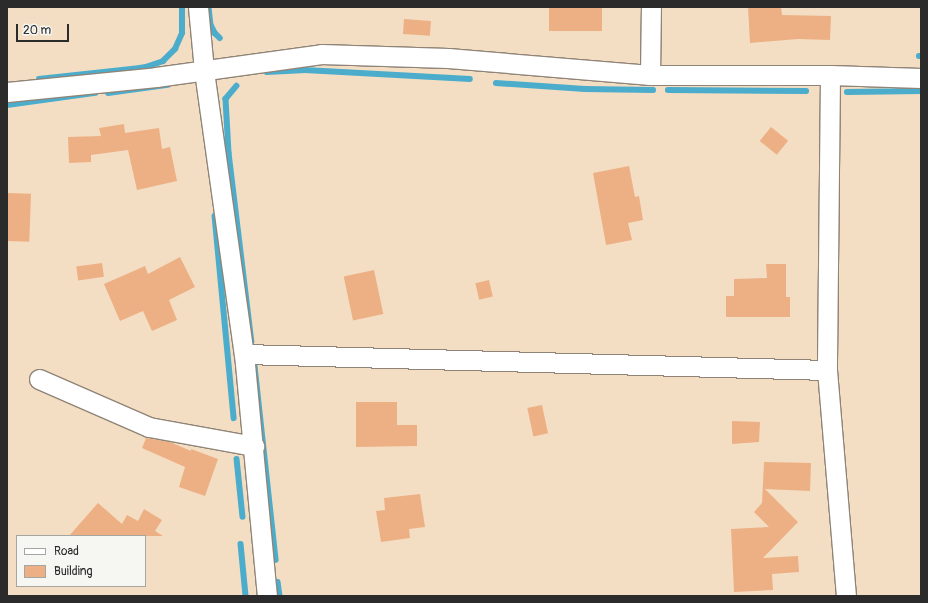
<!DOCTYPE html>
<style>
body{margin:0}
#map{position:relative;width:928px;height:603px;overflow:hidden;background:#f3dec3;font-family:Pangolin,sans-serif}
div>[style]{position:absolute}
.stream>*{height:5.5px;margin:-2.75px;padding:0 2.75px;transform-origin:2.75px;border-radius:2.75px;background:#4caccb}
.building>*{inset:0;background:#edb084;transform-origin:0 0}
.roads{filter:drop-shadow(1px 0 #8f8477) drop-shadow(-1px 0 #8f8477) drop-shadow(0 1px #8f8477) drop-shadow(0 -1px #8f8477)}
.minor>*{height:19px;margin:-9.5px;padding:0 9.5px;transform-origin:9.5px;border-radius:9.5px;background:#fff}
span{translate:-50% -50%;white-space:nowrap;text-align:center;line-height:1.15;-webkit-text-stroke:3.5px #f6f6f2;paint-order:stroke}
.frame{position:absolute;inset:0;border:8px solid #2b2b2b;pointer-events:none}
.legend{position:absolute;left:16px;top:535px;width:130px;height:52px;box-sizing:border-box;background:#f6f6f2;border:1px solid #a5a5a2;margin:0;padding:5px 7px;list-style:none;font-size:12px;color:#2b2b2b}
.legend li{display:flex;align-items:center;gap:8px;height:20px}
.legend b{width:20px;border:1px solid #a5a5a2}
.scale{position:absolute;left:16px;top:24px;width:53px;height:18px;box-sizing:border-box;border:2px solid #2b2b2b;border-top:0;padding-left:5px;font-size:12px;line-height:14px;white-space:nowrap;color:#2b2b2b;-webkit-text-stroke:3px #f6f6f2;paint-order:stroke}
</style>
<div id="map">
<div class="stream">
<div style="left:209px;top:7px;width:18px;rotate:84deg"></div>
<div style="left:211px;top:25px;width:9px;rotate:63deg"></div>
<div style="left:215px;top:33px;width:7px;rotate:45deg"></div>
<div style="left:919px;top:56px;width:2px"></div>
<div style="left:267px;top:72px;width:38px;rotate:-3deg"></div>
<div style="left:305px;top:70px;width:165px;rotate:3.1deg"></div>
<div style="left:39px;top:79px;width:95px;rotate:-6.1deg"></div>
<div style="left:133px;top:69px;width:13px;rotate:-9deg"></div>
<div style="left:146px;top:67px;width:18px;rotate:-19deg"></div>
<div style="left:163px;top:61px;width:17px;rotate:-45deg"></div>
<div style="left:175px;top:49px;width:17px;rotate:-66deg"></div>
<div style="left:182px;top:33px;width:26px;rotate:-90deg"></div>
<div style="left:496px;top:83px;width:89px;rotate:3.9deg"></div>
<div style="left:585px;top:89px;width:68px;rotate:0.8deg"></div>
<div style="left:237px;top:86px;width:17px;rotate:130deg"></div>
<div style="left:226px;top:99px;width:54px;rotate:86.8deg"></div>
<div style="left:229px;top:153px;width:190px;rotate:83.1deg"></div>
<div style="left:668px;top:90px;width:138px;rotate:0.4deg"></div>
<div style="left:847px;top:92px;width:74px;rotate:-0.8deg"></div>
<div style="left:108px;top:93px;width:60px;rotate:-7.7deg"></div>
<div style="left:7px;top:105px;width:89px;rotate:-7.8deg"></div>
<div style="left:215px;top:216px;width:203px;rotate:84.6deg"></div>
<div style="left:255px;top:366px;width:195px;rotate:83.8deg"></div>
<div style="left:237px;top:459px;width:58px;rotate:84.1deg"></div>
<div style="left:241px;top:544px;width:52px;rotate:84.5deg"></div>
<div style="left:278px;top:582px;width:14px;rotate:82deg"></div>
</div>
<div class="building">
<div style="left:549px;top:7px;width:53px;height:24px"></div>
<div style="clip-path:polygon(748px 7px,781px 7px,782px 15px,831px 16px,830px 40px,798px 39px,750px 43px)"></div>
<div style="left:404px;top:19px;width:27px;height:15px;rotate:4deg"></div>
<div style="clip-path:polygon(124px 124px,125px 133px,159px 128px,162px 149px,170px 147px,177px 181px,137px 190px,128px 150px,91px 155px,91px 162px,69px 163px,68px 137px,101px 136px,99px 128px)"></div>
<div style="left:771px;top:127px;width:22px;height:18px;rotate:39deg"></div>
<div style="clip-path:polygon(629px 166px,635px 197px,639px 196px,643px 220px,628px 223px,632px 240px,606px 245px,593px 173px)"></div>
<div style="left:7px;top:193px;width:24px;height:48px;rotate:2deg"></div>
<div style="clip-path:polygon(180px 257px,195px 287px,169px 300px,177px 320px,152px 331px,143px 311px,120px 321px,104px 284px,145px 266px,148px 274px)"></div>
<div style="left:102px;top:263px;width:14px;height:26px;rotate:82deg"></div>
<div style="clip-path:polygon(766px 264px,786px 264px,786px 297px,790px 297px,790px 317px,726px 317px,726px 296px,734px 296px,734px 279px,767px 278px)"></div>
<div style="left:374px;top:270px;width:45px;height:31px;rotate:78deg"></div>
<div style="left:489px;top:280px;width:17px;height:14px;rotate:77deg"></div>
<div style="clip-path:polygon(356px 402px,397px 402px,397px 425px,417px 425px,417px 446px,356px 447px)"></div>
<div style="left:542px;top:405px;width:29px;height:15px;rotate:78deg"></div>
<div style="clip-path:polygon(732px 421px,760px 422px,759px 442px,732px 444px)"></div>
<div style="clip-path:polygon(146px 438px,170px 442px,191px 451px,191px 449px,218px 459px,205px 496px,179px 487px,185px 467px,142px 448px)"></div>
<div style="clip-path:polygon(764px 462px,811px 463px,810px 491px,765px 489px,798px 522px,763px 558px,798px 556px,799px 572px,772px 574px,773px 590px,734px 592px,731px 529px,769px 527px,754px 512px,762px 503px)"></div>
<div style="clip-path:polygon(420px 494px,425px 527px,409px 529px,410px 538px,381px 542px,376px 511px,385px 510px,384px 498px)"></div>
<div style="clip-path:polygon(98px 503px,122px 524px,127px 515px,138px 521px,144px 509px,162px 520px,155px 531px,163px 536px,69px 536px)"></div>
</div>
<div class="roads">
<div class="minor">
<div style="left:198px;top:7px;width:64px;rotate:84.6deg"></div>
<div style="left:204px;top:71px;width:296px;rotate:82deg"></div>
<div style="left:245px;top:364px;width:233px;rotate:84.6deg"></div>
<div style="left:650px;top:75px;width:68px;rotate:-89.2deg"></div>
<div style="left:830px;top:75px;width:295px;rotate:90.6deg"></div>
<div style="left:827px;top:370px;width:227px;rotate:85.2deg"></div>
<div style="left:7px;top:92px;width:150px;rotate:-5.7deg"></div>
<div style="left:156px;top:77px;width:167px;rotate:-7.9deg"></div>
<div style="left:321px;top:54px;width:127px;rotate:1.8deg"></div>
<div style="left:448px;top:58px;width:203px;rotate:4.8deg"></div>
<div style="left:650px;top:75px;width:180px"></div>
<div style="left:830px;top:75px;width:91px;rotate:1.9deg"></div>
<div style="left:244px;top:354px;width:583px;rotate:1.57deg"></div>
<div style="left:39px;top:379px;width:120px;rotate:23.6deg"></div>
<div style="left:149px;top:427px;width:107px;rotate:10.3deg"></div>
</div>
</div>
<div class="frame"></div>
<ul class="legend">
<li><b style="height:5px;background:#fff"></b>Road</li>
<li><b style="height:11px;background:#edb084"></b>Building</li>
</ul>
<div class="scale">20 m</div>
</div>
